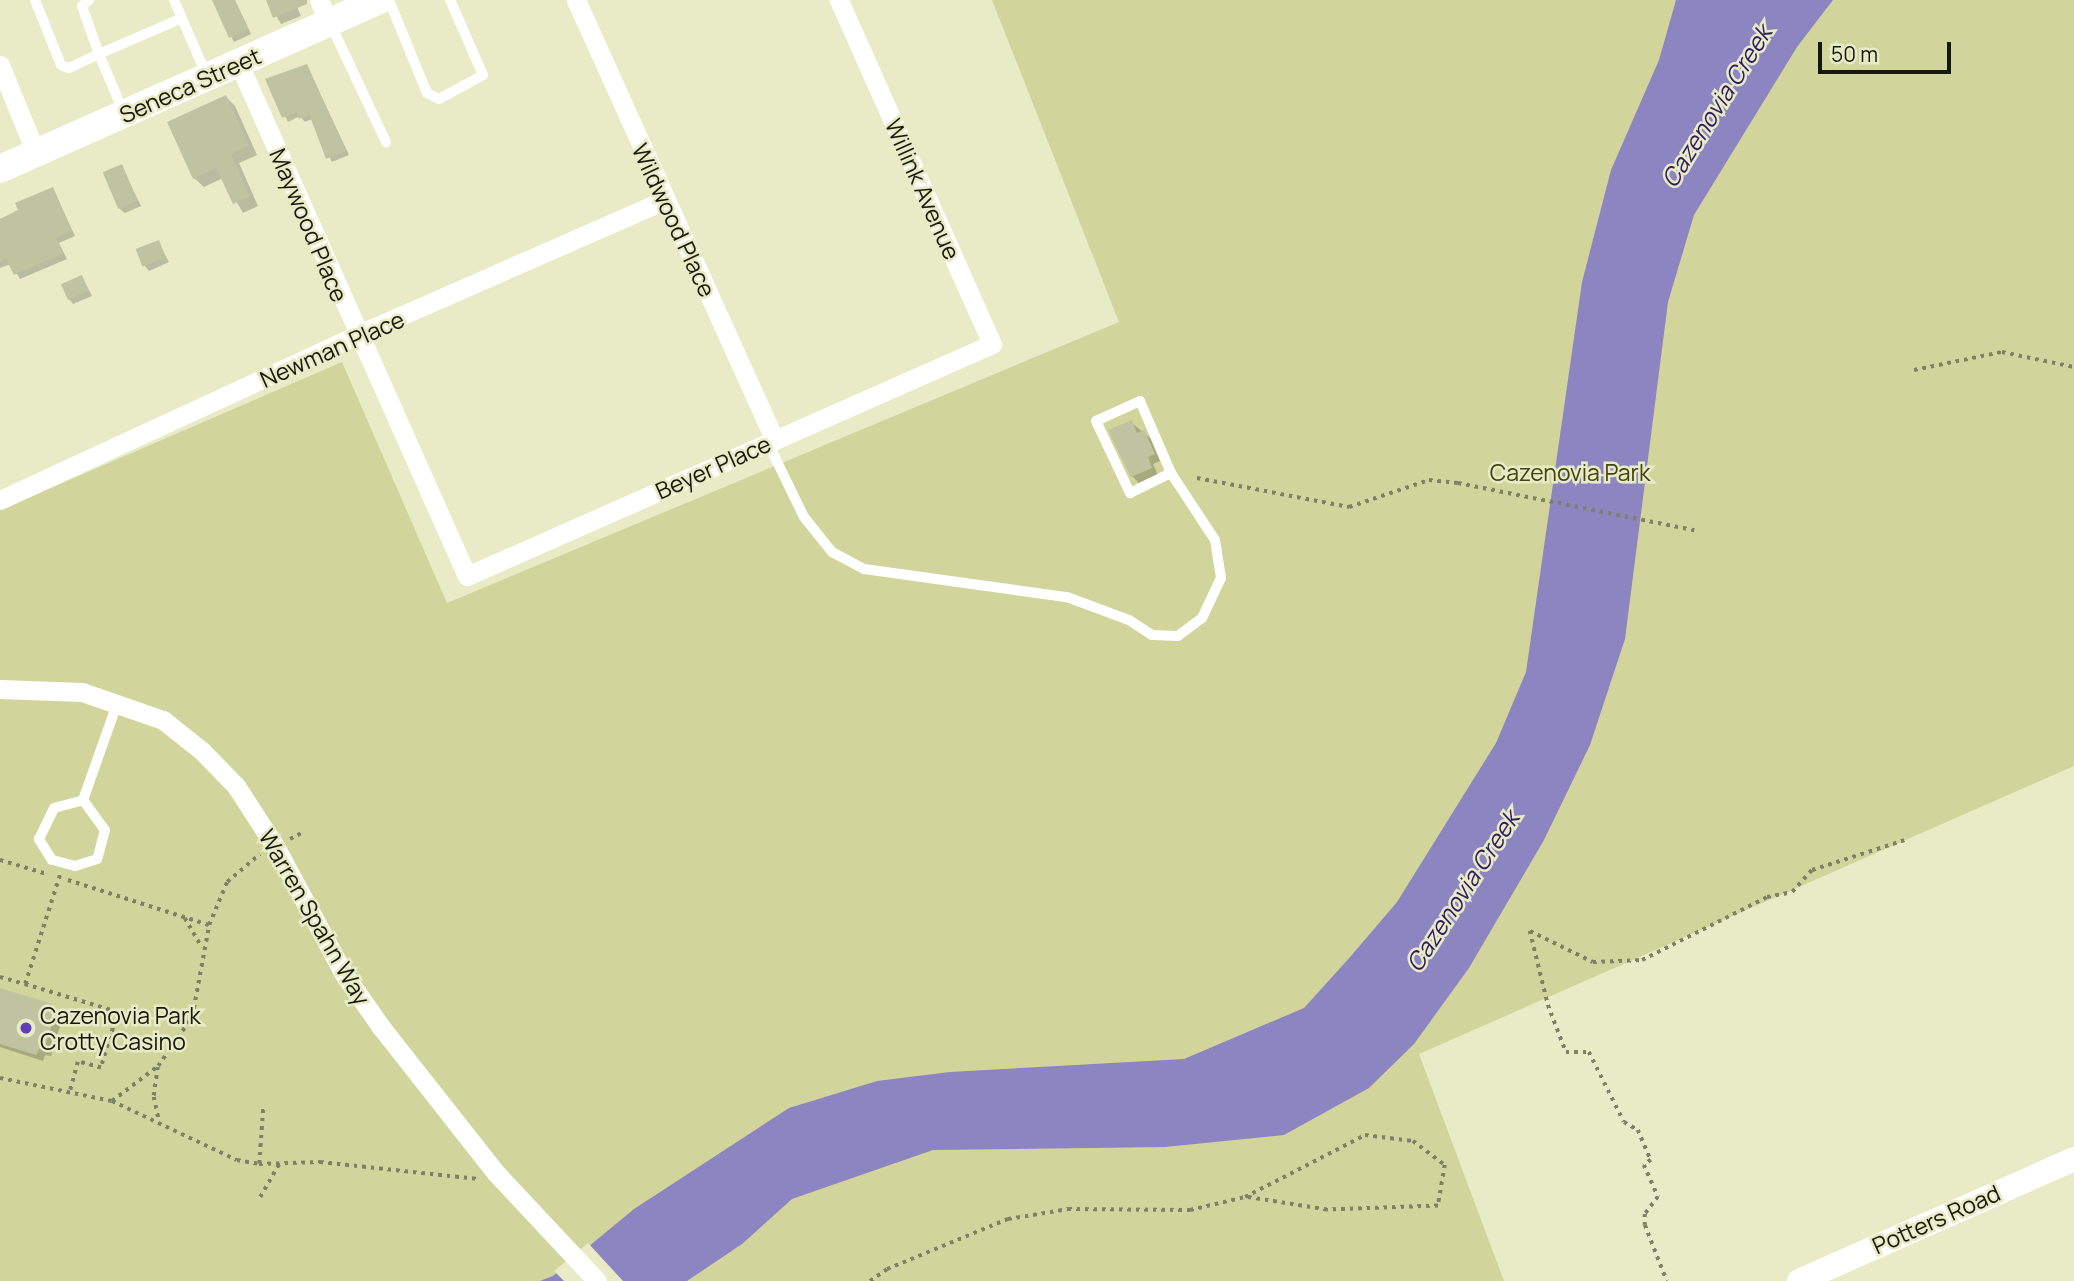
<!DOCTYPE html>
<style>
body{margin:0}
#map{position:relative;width:2074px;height:1281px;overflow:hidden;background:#e8ebc6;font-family:Manrope,sans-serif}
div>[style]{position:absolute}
.green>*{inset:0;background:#d1d59b}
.water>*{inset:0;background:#8c85c1}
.pier>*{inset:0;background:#e8ebc6}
.shadow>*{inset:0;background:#0003}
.building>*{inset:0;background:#c0c39f;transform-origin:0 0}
.path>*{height:3.5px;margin-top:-1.75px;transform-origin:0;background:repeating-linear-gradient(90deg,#7e8067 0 3.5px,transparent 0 8.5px)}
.service>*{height:10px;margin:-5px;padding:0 5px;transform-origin:5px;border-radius:5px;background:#fff}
.minor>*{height:19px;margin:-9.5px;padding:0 9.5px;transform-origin:9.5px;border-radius:9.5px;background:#fff}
.tertiary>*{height:24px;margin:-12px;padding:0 12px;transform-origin:12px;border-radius:12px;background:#fff}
.secondary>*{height:28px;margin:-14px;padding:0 14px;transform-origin:14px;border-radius:14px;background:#fff}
.dots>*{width:19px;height:19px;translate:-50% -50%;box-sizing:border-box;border:4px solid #e8ebc6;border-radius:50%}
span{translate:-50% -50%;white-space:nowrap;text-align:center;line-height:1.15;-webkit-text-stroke:5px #e8ebc6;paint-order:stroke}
.street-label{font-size:23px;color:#17180b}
.park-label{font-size:23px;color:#434511}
.poi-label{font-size:23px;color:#17180b}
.left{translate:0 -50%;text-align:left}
.water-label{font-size:24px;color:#2d1b63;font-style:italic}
.scale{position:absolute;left:1818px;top:42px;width:133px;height:32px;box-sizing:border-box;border:4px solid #17180b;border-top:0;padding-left:9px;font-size:21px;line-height:24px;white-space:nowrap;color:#17180b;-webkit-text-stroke:5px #e8ebc6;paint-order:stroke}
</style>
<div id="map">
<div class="green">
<div style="clip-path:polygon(992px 0,2074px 0,2074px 766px,1419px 1054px,1504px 1281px,0 1281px,0 510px,342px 362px,447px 603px,1119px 322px)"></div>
</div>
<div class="water">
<div style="clip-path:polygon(1676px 0,1833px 0,1797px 47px,1694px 215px,1668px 302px,1625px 639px,1590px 745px,1544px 840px,1469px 968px,1414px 1044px,1369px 1088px,1284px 1135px,1165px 1147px,933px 1150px,792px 1199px,742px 1244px,687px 1281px,540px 1281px,553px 1276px,634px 1209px,789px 1108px,877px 1081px,950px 1072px,1184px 1059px,1304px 1008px,1351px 956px,1397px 902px,1496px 743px,1526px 672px,1582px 282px,1611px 170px,1659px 60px)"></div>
</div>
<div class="pier">
<div style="clip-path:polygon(588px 1243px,623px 1281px,564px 1281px,554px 1271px)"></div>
</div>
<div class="shadow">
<div style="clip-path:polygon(213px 0,235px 0,251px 34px,234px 42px)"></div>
<div style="clip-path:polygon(267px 0,294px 0,301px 16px,281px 24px)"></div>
<div style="clip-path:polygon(307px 66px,349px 155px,332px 162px,312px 119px,305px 122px,300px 116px,288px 122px,267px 80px)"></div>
<div style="clip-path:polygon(226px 97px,235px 106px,257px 155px,239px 163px,258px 206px,243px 213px,223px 178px,204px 187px,194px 178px)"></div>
<div style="clip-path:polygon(121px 166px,141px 206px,125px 213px,120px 209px)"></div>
<div style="clip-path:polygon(53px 189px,75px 236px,59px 243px,67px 259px,20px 279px,11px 264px,0 268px,0 221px)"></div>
<div style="clip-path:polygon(158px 242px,169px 262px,149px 271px,145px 266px)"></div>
<div style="clip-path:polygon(82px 277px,92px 296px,73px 304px,69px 299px)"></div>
<div style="clip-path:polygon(1131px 422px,1151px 439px,1160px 461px,1153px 464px,1158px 475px,1139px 483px,1132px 476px)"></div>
<div style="clip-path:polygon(0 990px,52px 1006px,58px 1013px,62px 1020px,51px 1056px,45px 1055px,43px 1061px,0 1047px)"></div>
</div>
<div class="building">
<div style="clip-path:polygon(212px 0,234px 0,248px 30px,229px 38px)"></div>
<div style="clip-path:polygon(266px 0,307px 0,307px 4px,273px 18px)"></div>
<div style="clip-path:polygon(307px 64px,346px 151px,326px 159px,309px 114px,299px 119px,296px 112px,282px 118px,265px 79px)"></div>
<div style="clip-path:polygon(226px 95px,249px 145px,231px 154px,250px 197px,233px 204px,216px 168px,193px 179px,167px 122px)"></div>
<div style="left:122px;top:164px;width:40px;height:21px;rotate:67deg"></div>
<div style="clip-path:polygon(53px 187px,72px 231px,56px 238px,63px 254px,14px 275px,6px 259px,0 262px,0 219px,18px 210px,15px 203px)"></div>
<div style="left:159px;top:240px;width:19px;height:25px;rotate:69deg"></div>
<div style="left:82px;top:275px;width:17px;height:23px;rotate:66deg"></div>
<div style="clip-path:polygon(1132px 420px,1137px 433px,1144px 430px,1155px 454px,1148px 457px,1152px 468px,1131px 477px,1108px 430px)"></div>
<div style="clip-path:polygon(0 988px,53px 1004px,50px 1010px,56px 1012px,44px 1050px,39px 1049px,36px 1055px,0 1044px)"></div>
</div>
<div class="path">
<div style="left:1914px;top:370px;width:90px;rotate:-11.6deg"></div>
<div style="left:2002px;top:352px;width:74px;rotate:11.8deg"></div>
<div style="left:1197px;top:478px;width:155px;rotate:10.8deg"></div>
<div style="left:1349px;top:507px;width:84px;rotate:-18.6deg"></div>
<div style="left:1429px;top:480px;width:29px;rotate:6deg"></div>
<div style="left:1458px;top:483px;width:241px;rotate:11.3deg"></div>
<div style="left:290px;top:839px;width:13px;rotate:-27deg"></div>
<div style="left:0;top:860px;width:49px;rotate:16.6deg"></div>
<div style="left:68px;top:880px;width:148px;rotate:17.7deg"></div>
<div style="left:185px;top:918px;width:34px;rotate:60deg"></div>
<div style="left:1530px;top:931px;width:76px;rotate:76.3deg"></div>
<div style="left:1548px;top:1005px;width:50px;rotate:69deg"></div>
<div style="left:1566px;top:1052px;width:23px"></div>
<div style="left:1589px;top:1052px;width:78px;rotate:63.4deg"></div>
<div style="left:1624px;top:1122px;width:16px;rotate:30deg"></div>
<div style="left:1638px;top:1130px;width:33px;rotate:67deg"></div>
<div style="left:1651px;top:1160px;width:9px;rotate:144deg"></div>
<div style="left:1644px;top:1165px;width:35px;rotate:66deg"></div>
<div style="left:1658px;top:1197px;width:21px;rotate:127deg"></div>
<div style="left:1645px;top:1214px;width:11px;rotate:90deg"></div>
<div style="left:1645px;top:1225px;width:60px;rotate:68.6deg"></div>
<div style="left:1530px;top:931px;width:70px;rotate:26.2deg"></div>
<div style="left:1593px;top:962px;width:49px;rotate:-2.3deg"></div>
<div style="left:1642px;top:960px;width:140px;rotate:-26.7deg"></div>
<div style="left:1767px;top:897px;width:25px;rotate:-11deg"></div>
<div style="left:1792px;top:892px;width:30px;rotate:-48deg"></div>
<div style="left:1812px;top:870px;width:98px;rotate:-17.9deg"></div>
<div style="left:0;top:977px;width:26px;rotate:16deg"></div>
<div style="left:25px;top:984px;width:115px;rotate:-72.3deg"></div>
<div style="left:25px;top:984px;width:97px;rotate:16.8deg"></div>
<div style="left:118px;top:1012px;width:59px;rotate:106.9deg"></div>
<div style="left:101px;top:1068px;width:24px;rotate:-165deg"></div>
<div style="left:78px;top:1062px;width:30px;rotate:105deg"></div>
<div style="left:158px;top:1067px;width:30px;rotate:98deg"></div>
<div style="left:154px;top:1097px;width:24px;rotate:78deg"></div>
<div style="left:0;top:1078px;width:114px;rotate:11.6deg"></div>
<div style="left:112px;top:1101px;width:138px;rotate:25.3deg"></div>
<div style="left:237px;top:1160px;width:22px;rotate:10deg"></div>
<div style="left:259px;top:1164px;width:61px;rotate:-1.9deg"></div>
<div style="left:320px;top:1162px;width:159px;rotate:6.1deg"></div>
<div style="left:112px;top:1101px;width:58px;rotate:-37.3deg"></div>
<div style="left:158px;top:1066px;width:60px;rotate:-55.2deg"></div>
<div style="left:192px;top:1017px;width:94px;rotate:-79.5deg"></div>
<div style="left:209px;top:925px;width:47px;rotate:-67.3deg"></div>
<div style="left:227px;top:882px;width:43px;rotate:-40.3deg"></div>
<div style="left:259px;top:1164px;width:56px;rotate:-85.9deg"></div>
<div style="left:260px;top:1197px;width:39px;rotate:-60deg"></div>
<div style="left:870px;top:1281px;width:21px;rotate:-35deg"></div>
<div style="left:887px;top:1269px;width:131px;rotate:-22.5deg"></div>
<div style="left:1008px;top:1219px;width:61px;rotate:-9.5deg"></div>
<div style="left:1068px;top:1209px;width:122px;rotate:0.5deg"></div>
<div style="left:1190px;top:1210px;width:57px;rotate:-13.3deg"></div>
<div style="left:1245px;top:1197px;width:135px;rotate:-27.3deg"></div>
<div style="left:1365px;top:1135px;width:48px;rotate:7.1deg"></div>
<div style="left:1413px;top:1141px;width:40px;rotate:37deg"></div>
<div style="left:1445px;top:1165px;width:42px;rotate:99.7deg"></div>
<div style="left:1438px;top:1206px;width:111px;rotate:177.9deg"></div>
<div style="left:1327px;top:1210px;width:83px;rotate:-171deg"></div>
</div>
<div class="service">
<div style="left:35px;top:0;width:70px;rotate:68.2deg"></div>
<div style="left:61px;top:65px;width:9px;rotate:21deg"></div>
<div style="left:69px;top:68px;width:33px;rotate:-25deg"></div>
<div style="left:99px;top:54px;width:62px;rotate:67.2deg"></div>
<div style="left:89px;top:0;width:9px;rotate:139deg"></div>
<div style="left:82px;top:6px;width:51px;rotate:70.5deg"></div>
<div style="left:99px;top:54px;width:90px;rotate:-23.4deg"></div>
<div style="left:174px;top:0;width:81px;rotate:66.6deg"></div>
<div style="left:389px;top:0;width:100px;rotate:67.8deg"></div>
<div style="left:427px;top:93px;width:13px;rotate:27deg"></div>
<div style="left:439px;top:99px;width:50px;rotate:-28.6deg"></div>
<div style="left:483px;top:75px;width:82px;rotate:-113.7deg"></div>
<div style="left:330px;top:23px;width:132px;rotate:64.8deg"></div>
<div style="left:768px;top:443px;width:82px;rotate:64.1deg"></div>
<div style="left:804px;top:517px;width:45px;rotate:51.3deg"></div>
<div style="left:832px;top:552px;width:36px;rotate:28deg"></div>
<div style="left:864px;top:569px;width:205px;rotate:7.9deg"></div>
<div style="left:1067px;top:597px;width:66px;rotate:20.4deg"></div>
<div style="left:1129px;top:620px;width:27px;rotate:33deg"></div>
<div style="left:1152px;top:635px;width:26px;rotate:2deg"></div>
<div style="left:1178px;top:636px;width:30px;rotate:-37deg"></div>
<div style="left:1202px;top:618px;width:44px;rotate:-64.6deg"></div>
<div style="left:1221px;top:578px;width:38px;rotate:-99deg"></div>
<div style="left:1215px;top:540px;width:80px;rotate:-123.3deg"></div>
<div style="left:1171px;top:473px;width:78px;rotate:-113.3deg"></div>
<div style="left:1140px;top:401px;width:48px;rotate:155.6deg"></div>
<div style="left:1096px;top:421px;width:80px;rotate:64.7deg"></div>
<div style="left:1130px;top:493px;width:46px;rotate:-26deg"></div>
<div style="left:83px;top:800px;width:37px;rotate:54deg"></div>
<div style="left:105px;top:830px;width:30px;rotate:105deg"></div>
<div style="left:97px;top:859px;width:23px;rotate:162deg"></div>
<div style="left:75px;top:866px;width:24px;rotate:-165deg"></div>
<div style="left:52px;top:860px;width:25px;rotate:-122deg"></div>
<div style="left:39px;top:839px;width:34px;rotate:-64deg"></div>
<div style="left:54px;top:808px;width:30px;rotate:-15deg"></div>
<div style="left:83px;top:800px;width:102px;rotate:-70.5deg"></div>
</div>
<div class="minor">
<div style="left:319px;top:0;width:25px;rotate:67deg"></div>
<div style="left:576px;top:0;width:483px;rotate:65.7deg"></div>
<div style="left:239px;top:64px;width:560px;rotate:66deg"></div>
<div style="left:467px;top:576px;width:574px;rotate:-23.84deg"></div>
<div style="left:992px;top:344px;width:376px;rotate:-114deg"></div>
<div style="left:0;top:65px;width:95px;rotate:67.8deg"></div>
<div style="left:0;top:500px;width:393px;rotate:-24.8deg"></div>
<div style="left:357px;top:335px;width:336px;rotate:-23.7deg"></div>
<div style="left:0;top:689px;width:82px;rotate:2.1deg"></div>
<div style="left:82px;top:692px;width:86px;rotate:19.1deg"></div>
<div style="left:163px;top:720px;width:50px;rotate:38.5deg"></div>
<div style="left:202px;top:751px;width:49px;rotate:45.8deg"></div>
<div style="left:236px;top:786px;width:72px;rotate:57deg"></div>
<div style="left:275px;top:846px;width:145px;rotate:61.7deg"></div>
<div style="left:344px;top:974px;width:65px;rotate:55.1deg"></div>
<div style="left:381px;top:1027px;width:186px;rotate:51.8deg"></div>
<div style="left:496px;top:1173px;width:148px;rotate:46.9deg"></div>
</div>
<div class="tertiary">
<div style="left:1799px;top:1281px;width:301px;rotate:-23.9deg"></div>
</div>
<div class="secondary">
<div style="left:0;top:169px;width:416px;rotate:-24deg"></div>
</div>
<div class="dots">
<div style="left:26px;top:1028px;background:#5d3fb7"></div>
</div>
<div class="street-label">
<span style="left:190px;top:85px;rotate:-24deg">Seneca Street</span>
<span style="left:923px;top:189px;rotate:66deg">Willink Avenue</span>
<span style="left:674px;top:220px;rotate:65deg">Wildwood Place</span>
<span style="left:309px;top:225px;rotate:67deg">Maywood Place</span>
<span style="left:332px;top:349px;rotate:-24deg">Newman Place</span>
<span style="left:713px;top:467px;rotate:-24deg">Beyer Place</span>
<span style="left:315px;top:917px;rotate:60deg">Warren Spahn Way</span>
<span style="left:1936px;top:1219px;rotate:-24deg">Potters Road</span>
</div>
<div class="park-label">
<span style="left:1570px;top:472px">Cazenovia Park</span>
</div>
<div class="poi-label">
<span class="left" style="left:40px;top:1028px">Cazenovia Park<br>Crotty Casino</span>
</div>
<div class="water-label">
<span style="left:1716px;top:106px;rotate:-58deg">Cazenovia Creek</span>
<span style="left:1462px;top:891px;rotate:-57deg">Cazenovia Creek</span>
</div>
<div class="scale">50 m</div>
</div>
